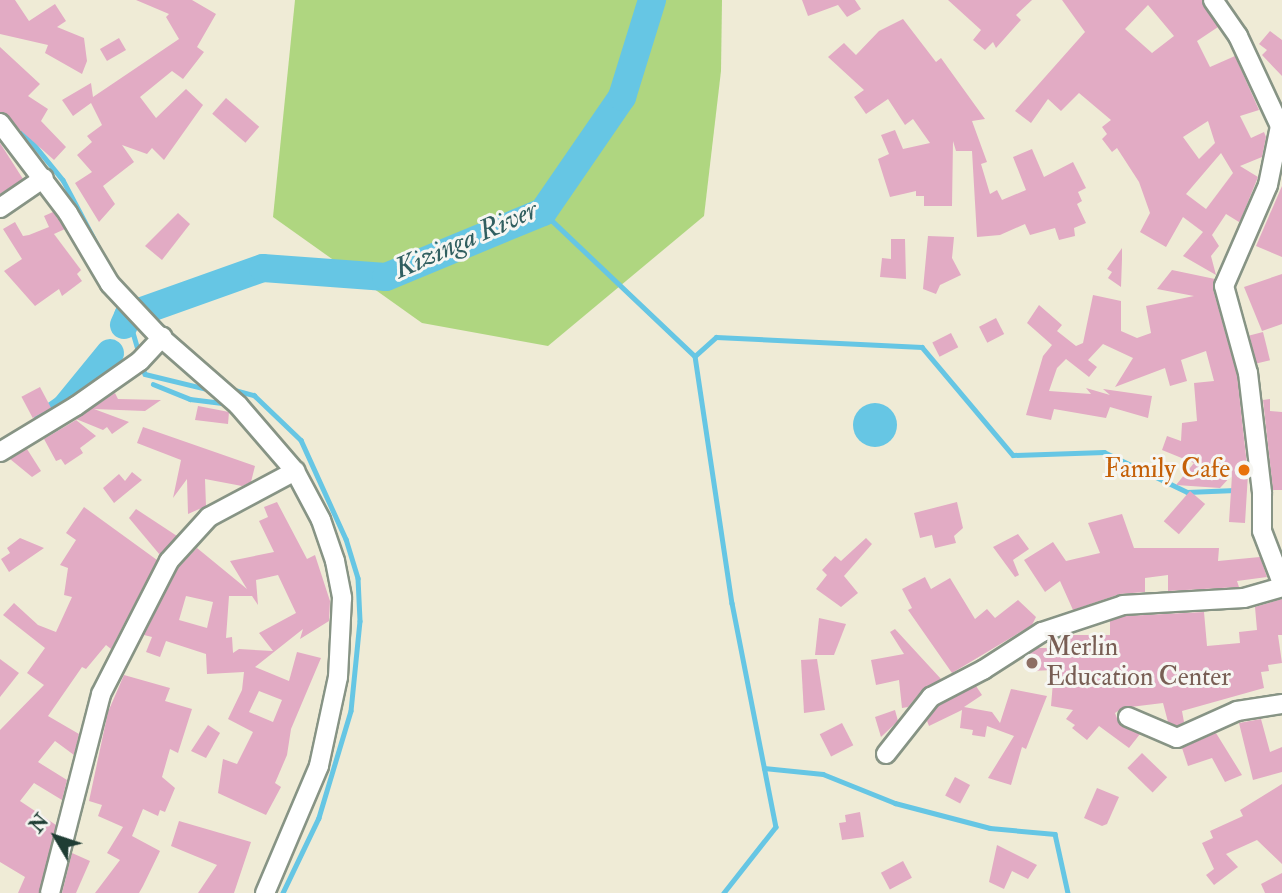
<!DOCTYPE html>
<style>
body{margin:0}
#map{position:relative;width:1282px;height:893px;overflow:hidden;background:#efebd6;font-family:"IM FELL Double Pica",serif}
div>[style]{position:absolute}
.green>*{inset:0;background:#afd680}
.water>*{inset:0;background:#66c6e4}
.round{border-radius:50%}
.stream>*{height:4.5px;margin:-2.25px;padding:0 2.25px;transform-origin:2.25px;border-radius:2.25px;background:#66c6e4}
.river>*{height:28px;margin:-14px;padding:0 14px;transform-origin:14px;border-radius:14px;background:#66c6e4}
.building>*{inset:0;background:#e2abc4;transform-origin:0 0}
.roads{filter:drop-shadow(2px 0 #879485) drop-shadow(-2px 0 #879485) drop-shadow(0 2px #879485) drop-shadow(0 -2px #879485)}
.minor>*{height:18px;margin:-9px;padding:0 9px;transform-origin:9px;border-radius:9px;background:#fff}
.dots>*{width:19px;height:19px;translate:-50% -50%;box-sizing:border-box;border:4px solid #f6f6f2;border-radius:50%}
span{translate:-50% -50%;white-space:nowrap;text-align:center;line-height:1.15;-webkit-text-stroke:6px #f6f6f2;paint-order:stroke}
.food-label{font-size:26px;color:#c56008}
.right{translate:-100% -50%;text-align:right}
.education-label{font-size:26px;color:#785e54}
.left{translate:0 -50%;text-align:left}
.water-label{font-size:28px;color:#315f60;font-style:italic}
.north{position:absolute;left:21px;top:802px;width:70px;height:70px;-webkit-text-stroke:5px #f6f6f2;paint-order:stroke;rotate:309deg;font-size:19px;font-weight:700;line-height:28px;text-align:center;color:#1f3d34}
.north::after{content:'';display:block;margin:auto;width:24px;height:32px;background:#1f3d34;clip-path:polygon(50% 0,100% 100%,50% 72%,0 100%)}
</style>
<div id="map">
<div class="green">
<div style="clip-path:polygon(295px 0,722px 0,721px 71px,704px 216px,548px 346px,422px 323px,273px 217px)"></div>
</div>
<div class="water">
<div class="round" style="left:853px;top:403px;width:44px;height:44px"></div>
</div>
<div class="stream">
<div style="left:23px;top:131px;width:63px;rotate:50.8deg"></div>
<div style="left:63px;top:180px;width:75px;rotate:62.1deg"></div>
<div style="left:543px;top:212px;width:209px;rotate:43.5deg"></div>
<div style="left:695px;top:356px;width:250px;rotate:81.5deg"></div>
<div style="left:732px;top:603px;width:228px;rotate:78.9deg"></div>
<div style="left:776px;top:827px;width:84px;rotate:128.2deg"></div>
<div style="left:127px;top:312px;width:43px;rotate:73.7deg"></div>
<div style="left:695px;top:356px;width:28px;rotate:-42deg"></div>
<div style="left:716px;top:337px;width:206px;rotate:2.8deg"></div>
<div style="left:922px;top:347px;width:141px;rotate:49.9deg"></div>
<div style="left:1013px;top:455px;width:91px;rotate:-1.9deg"></div>
<div style="left:1104px;top:452px;width:92px;rotate:25.7deg"></div>
<div style="left:1187px;top:492px;width:48px;rotate:-2.4deg"></div>
<div style="left:142px;top:365px;width:9px;rotate:72deg"></div>
<div style="left:145px;top:374px;width:68px;rotate:13.6deg"></div>
<div style="left:153px;top:384px;width:40px;rotate:22deg"></div>
<div style="left:190px;top:399px;width:38px;rotate:7deg"></div>
<div style="left:231px;top:389px;width:24px;rotate:15deg"></div>
<div style="left:254px;top:395px;width:65px;rotate:43.8deg"></div>
<div style="left:301px;top:440px;width:109px;rotate:65.6deg"></div>
<div style="left:346px;top:539px;width:41px;rotate:72.9deg"></div>
<div style="left:358px;top:578px;width:43px;rotate:87.3deg"></div>
<div style="left:360px;top:621px;width:90px;rotate:95.7deg"></div>
<div style="left:351px;top:711px;width:112px;rotate:106.7deg"></div>
<div style="left:319px;top:818px;width:83px;rotate:115.6deg"></div>
<div style="left:764px;top:768px;width:59px;rotate:5.8deg"></div>
<div style="left:823px;top:774px;width:78px;rotate:21.9deg"></div>
<div style="left:895px;top:803px;width:98px;rotate:14.7deg"></div>
<div style="left:990px;top:828px;width:65px;rotate:5.3deg"></div>
<div style="left:1055px;top:834px;width:60px;rotate:77.6deg"></div>
</div>
<div class="river">
<div style="left:124px;top:325px;width:10px;rotate:-66deg"></div>
<div style="left:128px;top:316px;width:143px;rotate:-19.6deg"></div>
<div style="left:263px;top:268px;width:123px;rotate:4.2deg"></div>
<div style="left:386px;top:277px;width:170px;rotate:-22.5deg"></div>
<div style="left:543px;top:212px;width:140px;rotate:-55.5deg"></div>
<div style="left:622px;top:97px;width:102px;rotate:-72.8deg"></div>
<div style="left:48px;top:420px;width:21px;rotate:-35deg"></div>
<div style="left:65px;top:408px;width:71px;rotate:-50.7deg"></div>
</div>
<div class="building">
<div style="clip-path:polygon(0 0,15px 0,29px 21px,55px 4px,66px 21px,57px 27px,84px 38px,87px 61px,82px 74px,45px 53px,48px 45px,0 34px)"></div>
<div style="clip-path:polygon(136px 0,192px 0,216px 14px,197px 47px,204px 52px,183px 79px,172px 71px,140px 97px,156px 118px,186px 89px,203px 105px,164px 160px,152px 148px,147px 154px,122px 145px,134px 162px,103px 186px,115px 204px,99px 222px,75px 183px,92px 172px,77px 155px,92px 142px,87px 136px,102px 125px,91px 103px,73px 116px,62px 100px,91px 83px,93px 97px,179px 39px,166px 17px,169px 14px)"></div>
<div style="clip-path:polygon(802px 0,855px 0,861px 9px,847px 17px,838px 5px,808px 16px)"></div>
<div style="clip-path:polygon(948px 0,1032px 0,1016px 15px,1021px 20px,996px 48px,993px 42px,985px 50px,973px 40px,981px 30px)"></div>
<div style="clip-path:polygon(evenodd,1062px 0,1202px 0,1218px 27px,1197px 41px,1210px 67px,1235px 56px,1259px 110px,1240px 116px,1251px 138px,1264px 132px,1266px 137px,1262px 157px,1240px 166px,1258px 177px,1241px 219px,1239px 222px,1226px 214px,1212px 235px,1219px 246px,1211px 256px,1216px 275px,1183px 256px,1203px 232px,1183px 217px,1166px 247px,1140px 232px,1150px 213px,1139px 182px,1117px 148px,1112px 152px,1102px 139px,1107px 134px,1102px 127px,1111px 120px,1079px 93px,1061px 111px,1048px 99px,1031px 123px,1015px 111px,1085px 32px,1062px 0,1148px 5px,1174px 36px,1152px 53px,1125px 29px,1148px 5px,1062px 0,1208px 121px,1215px 143px,1199px 159px,1183px 137px,1208px 121px,1062px 0,1221px 153px,1233px 173px,1206px 209px,1186px 194px,1221px 153px)"></div>
<div style="clip-path:polygon(903px 19px,936px 62px,941px 58px,985px 119px,972px 121px,987px 162px,981px 164px,990px 194px,997px 190px,1002px 200px,1026px 190px,1013px 157px,1032px 149px,1044px 177px,1073px 162px,1086px 188px,1078px 192px,1082px 201px,1077px 204px,1086px 223px,1074px 228px,1075px 236px,1059px 240px,1055px 228px,1030px 235px,1025px 224px,1000px 235px,977px 237px,972px 151px,956px 151px,953px 141px,952px 206px,924px 206px,924px 196px,916px 196px,916px 191px,890px 197px,878px 159px,889px 154px,881px 135px,895px 130px,903px 149px,930px 143px,913px 119px,905px 125px,888px 99px,866px 114px,854px 97px,864px 90px,828px 57px,844px 43px,856px 55px,879px 31px)"></div>
<div style="clip-path:polygon(1270px 31px,1282px 40px,1282px 76px,1262px 55px,1267px 50px,1259px 44px)"></div>
<div style="left:119px;top:38px;width:14px;height:22px;rotate:60deg"></div>
<div style="clip-path:polygon(0 47px,40px 84px,28px 96px,48px 109px,41px 121px,66px 147px,54px 160px,0 112px)"></div>
<div style="left:226px;top:98px;width:44px;height:21px;rotate:41deg"></div>
<div style="clip-path:polygon(0 143px,23px 179px,0 194px)"></div>
<div style="clip-path:polygon(1282px 186px,1282px 257px,1256px 246px)"></div>
<div style="clip-path:polygon(53px 212px,65px 229px,54px 234px,81px 270px,77px 274px,82px 281px,62px 296px,59px 289px,35px 306px,4px 271px,22px 259px,3px 229px,15px 222px,23px 236px,29px 235px,49px 227px,44px 216px)"></div>
<div style="clip-path:polygon(178px 213px,190px 224px,162px 260px,145px 246px)"></div>
<div style="clip-path:polygon(928px 236px,954px 237px,952px 258px,961px 275px,940px 285px,936px 294px,923px 289px)"></div>
<div style="clip-path:polygon(891px 239px,905px 239px,906px 279px,880px 277px,882px 258px,891px 259px)"></div>
<div style="clip-path:polygon(1122px 248px,1122px 259px,1121px 287px,1108px 278px,1112px 272px,1107px 269px)"></div>
<div style="clip-path:polygon(1172px 270px,1215px 279px,1213px 289px,1237px 375px,1248px 474px,1245px 523px,1229px 522px,1232px 475px,1220px 488px,1176px 485px,1194px 463px,1162px 450px,1167px 436px,1181px 441px,1182px 423px,1197px 421px,1194px 383px,1214px 381px,1206px 351px,1181px 360px,1187px 381px,1170px 386px,1165px 368px,1115px 387px,1133px 358px,1103px 344px,1088px 360px,1097px 367px,1089px 377px,1066px 359px,1057px 368px,1049px 391px,1091px 394px,1086px 388px,1110px 395px,1103px 389px,1152px 396px,1148px 418px,1110px 407px,1106px 418px,1054px 409px,1051px 420px,1026px 415px,1043px 356px,1052px 345px,1027px 323px,1039px 305px,1062px 325px,1057px 331px,1076px 346px,1083px 343px,1093px 295px,1121px 301px,1121px 331px,1137px 338px,1151px 333px,1146px 306px,1194px 296px,1157px 289px)"></div>
<div style="clip-path:polygon(1282px 274px,1282px 324px,1262px 331px,1244px 287px)"></div>
<div style="left:996px;top:318px;width:18px;height:19px;rotate:63deg"></div>
<div style="left:1263px;top:332px;width:29px;height:14px;rotate:76deg"></div>
<div style="left:951px;top:333px;width:16px;height:21px;rotate:63deg"></div>
<div style="left:40px;top:387px;width:24px;height:21px;rotate:62deg"></div>
<div style="clip-path:polygon(115px 393px,118px 399px,161px 400px,145px 411px,94px 409px,129px 422px,112px 434px,107px 427px,103px 430px,76px 419px)"></div>
<div style="clip-path:polygon(1270px 399px,1270px 411px,1282px 412px,1282px 490px,1273px 490px,1263px 400px)"></div>
<div style="clip-path:polygon(198px 406px,229px 412px,228px 424px,195px 420px)"></div>
<div style="clip-path:polygon(76px 420px,96px 436px,80px 448px,83px 453px,65px 465px,61px 459px,56px 461px,44px 439px)"></div>
<div style="clip-path:polygon(143px 427px,255px 466px,251px 482px,242px 486px,205px 479px,206px 506px,188px 514px,187px 479px,173px 498px,181px 460px,137px 443px)"></div>
<div style="clip-path:polygon(27px 449px,41px 471px,32px 477px,10px 459px)"></div>
<div style="clip-path:polygon(132px 472px,142px 480px,114px 503px,103px 488px,119px 474px,125px 481px)"></div>
<div style="left:1190px;top:491px;width:20px;height:40px;rotate:41deg"></div>
<div style="clip-path:polygon(evenodd,277px 502px,307px 559px,315px 555px,330px 601px,329px 621px,300px 639px,303px 629px,255px 667px,289px 681px,297px 652px,321px 658px,291px 729px,287px 755px,275px 783px,281px 787px,266px 815px,218px 793px,223px 759px,237px 764px,253px 732px,228px 719px,242px 690px,244px 672px,207px 674px,206px 654px,166px 641px,160px 657px,146px 652px,152px 637px,144px 635px,178px 568px,197px 548px,247px 589px,230px 561px,274px 552px,259px 521px,268px 517px,264px 507px,277px 502px,278px 575px,296px 613px,259px 633px,273px 651px,239px 649px,233px 653px,232px 637px,226px 638px,229px 596px,252px 596px,258px 605px,256px 580px,278px 575px,277px 502px,186px 596px,213px 602px,207px 628px,179px 620px,186px 596px,277px 502px,259px 691px,282px 700px,273px 722px,249px 712px,259px 691px)"></div>
<div style="clip-path:polygon(957px 502px,963px 528px,954px 536px,956px 543px,935px 548px,932px 535px,920px 538px,914px 513px)"></div>
<div style="clip-path:polygon(84px 507px,157px 560px,111px 649px,106px 645px,86px 669px,82px 667px,48px 716px,79px 734px,74px 755px,55px 741px,38px 762px,67px 780px,62px 800px,34px 783px,20px 801px,56px 825px,39px 893px,18px 893px,25px 877px,0 862px,0 730px,44px 685px,27px 673px,45px 648px,3px 615px,14px 603px,38px 625px,56px 632px,72px 597px,64px 595px,68px 568px,60px 565px,76px 540px,66px 533px)"></div>
<div style="clip-path:polygon(136px 509px,177px 536px,160px 555px,129px 518px)"></div>
<div style="clip-path:polygon(1122px 514px,1134px 548px,1219px 548px,1218px 561px,1260px 557px,1267px 577px,1237px 581px,1239px 587px,1168px 591px,1168px 575px,1145px 578px,1145px 592px,1120px 594px,1073px 610px,1060px 581px,1045px 592px,1024px 560px,1053px 542px,1066px 561px,1100px 553px,1088px 523px)"></div>
<div style="clip-path:polygon(1018px 534px,1029px 549px,1013px 560px,1019px 575px,1015px 577px,993px 547px)"></div>
<div style="clip-path:polygon(20px 538px,44px 548px,9px 572px,1px 559px,10px 553px,7px 548px)"></div>
<div style="clip-path:polygon(866px 538px,872px 544px,844px 576px,858px 593px,841px 607px,816px 589px,827px 575px,822px 570px,835px 556px,841px 561px)"></div>
<div style="clip-path:polygon(925px 577px,931px 589px,950px 578px,975px 619px,987px 609px,995px 618px,1018px 600px,1036px 617px,1032px 625px,952px 673px,908px 610px,912px 608px,902px 589px)"></div>
<div style="clip-path:polygon(1282px 599px,1282px 635px,1278px 635px,1282px 663px,1268px 665px,1269px 671px,1261px 672px,1264px 688px,1182px 711px,1184px 722px,1177px 726px,1168px 722px,1163px 703px,1122px 708px,1115px 713px,1119px 723px,1140px 734px,1129px 748px,1099px 726px,1087px 740px,1072px 728px,1075px 725px,1066px 719px,1073px 710px,1051px 706px,1054px 670px,1030px 671px,1030px 653px,1038px 648px,1062px 648px,1062px 637px,1070px 635px,1110px 635px,1110px 621px,1125px 616px,1204px 612px,1207px 646px,1240px 643px,1239px 632px,1257px 630px,1255px 607px)"></div>
<div style="clip-path:polygon(819px 618px,846px 624px,834px 655px,815px 655px)"></div>
<div style="clip-path:polygon(895px 629px,941px 679px,922px 690px,908px 707px,902px 708px,899px 680px,876px 685px,871px 660px,904px 654px,890px 632px)"></div>
<div style="clip-path:polygon(0 659px,19px 673px,0 697px)"></div>
<div style="clip-path:polygon(817px 659px,825px 710px,804px 713px,801px 660px)"></div>
<div style="clip-path:polygon(124px 675px,170px 688px,165px 701px,192px 709px,178px 753px,170px 749px,162px 777px,175px 788px,165px 812px,160px 810px,158px 816px,143px 809px,132px 836px,160px 851px,143px 886px,139px 893px,95px 893px,120px 860px,107px 853px,123px 827px,98px 816px,102px 805px,89px 801px,108px 712px)"></div>
<div style="clip-path:polygon(976px 686px,982px 695px,964px 707px,992px 712px,1000px 723px,1011px 689px,1047px 696px,1026px 749px,1022px 747px,1011px 785px,988px 778px,1014px 736px,987px 726px,985px 737px,972px 735px,973px 730px,960px 728px,962px 710px,929px 726px,927px 721px,938px 706px)"></div>
<div style="clip-path:polygon(895px 710px,898px 721px,881px 737px,875px 717px)"></div>
<div style="clip-path:polygon(1261px 719px,1270px 752px,1282px 747px,1282px 772px,1253px 780px,1239px 723px)"></div>
<div style="left:842px;top:723px;width:25px;height:25px;rotate:63deg"></div>
<div style="clip-path:polygon(208px 725px,220px 733px,206px 758px,191px 751px)"></div>
<div style="clip-path:polygon(1216px 733px,1242px 775px,1225px 782px,1212px 758px,1188px 766px,1182px 748px)"></div>
<div style="left:1142px;top:753px;width:35px;height:21px;rotate:44deg"></div>
<div style="left:955px;top:777px;width:17px;height:21px;rotate:28deg"></div>
<div style="clip-path:polygon(1282px 784px,1282px 864px,1257px 840px,1226px 854px,1238px 867px,1214px 885px,1206px 875px,1214px 869px,1202px 843px,1213px 838px,1210px 831px,1243px 816px,1240px 810px)"></div>
<div style="clip-path:polygon(1097px 788px,1119px 797px,1107px 824px,1102px 826px,1084px 818px)"></div>
<div style="clip-path:polygon(860px 812px,864px 837px,842px 840px,839px 823px,846px 822px,845px 815px)"></div>
<div style="clip-path:polygon(179px 821px,251px 842px,234px 893px,198px 893px,217px 865px,171px 846px)"></div>
<div style="clip-path:polygon(997px 845px,1037px 865px,1028px 879px,1012px 871px,1004px 889px,989px 882px)"></div>
<div style="clip-path:polygon(72px 853px,90px 861px,76px 893px,62px 893px)"></div>
<div style="left:903px;top:861px;width:19px;height:25px;rotate:62deg"></div>
<div style="clip-path:polygon(1282px 873px,1282px 893px,1265px 893px,1261px 884px)"></div>
</div>
<div class="roads">
<div class="minor">
<div style="left:1213px;top:0;width:44px;rotate:55.2deg"></div>
<div style="left:1238px;top:36px;width:99px;rotate:65deg"></div>
<div style="left:1280px;top:126px;width:60px;rotate:101.5deg"></div>
<div style="left:1268px;top:185px;width:110px;rotate:113.5deg"></div>
<div style="left:1224px;top:286px;width:90px;rotate:74.6deg"></div>
<div style="left:1248px;top:373px;width:121px;rotate:83.3deg"></div>
<div style="left:1262px;top:493px;width:38px;rotate:90deg"></div>
<div style="left:1262px;top:531px;width:56px;rotate:69deg"></div>
<div style="left:0;top:123px;width:113px;rotate:52.9deg"></div>
<div style="left:68px;top:213px;width:82px;rotate:59.4deg"></div>
<div style="left:110px;top:284px;width:69px;rotate:46.8deg"></div>
<div style="left:157px;top:334px;width:108px;rotate:41.2deg"></div>
<div style="left:238px;top:405px;width:87px;rotate:49.2deg"></div>
<div style="left:295px;top:471px;width:55px;rotate:62deg"></div>
<div style="left:321px;top:520px;width:43px;rotate:71.1deg"></div>
<div style="left:335px;top:561px;width:38px;rotate:79deg"></div>
<div style="left:342px;top:598px;width:79px;rotate:92.9deg"></div>
<div style="left:338px;top:677px;width:91px;rotate:102.1deg"></div>
<div style="left:319px;top:766px;width:138px;rotate:113deg"></div>
<div style="left:0;top:208px;width:53px;rotate:-34.3deg"></div>
<div style="left:0;top:452px;width:89px;rotate:-31.2deg"></div>
<div style="left:76px;top:406px;width:78px;rotate:-35.1deg"></div>
<div style="left:140px;top:361px;width:33px;rotate:-47deg"></div>
<div style="left:1128px;top:717px;width:53px;rotate:23.2deg"></div>
<div style="left:1177px;top:738px;width:66px;rotate:-24.2deg"></div>
<div style="left:1237px;top:711px;width:46px;rotate:-8.8deg"></div>
<div style="left:886px;top:754px;width:73px;rotate:-51.7deg"></div>
<div style="left:931px;top:697px;width:59px;rotate:-27.4deg"></div>
<div style="left:983px;top:670px;width:70px;rotate:-32.8deg"></div>
<div style="left:1042px;top:632px;width:85px;rotate:-18.4deg"></div>
<div style="left:1123px;top:605px;width:121px;rotate:-3.3deg"></div>
<div style="left:1244px;top:598px;width:40px;rotate:-16deg"></div>
<div style="left:50px;top:893px;width:205px;rotate:-75.6deg"></div>
<div style="left:101px;top:694px;width:149px;rotate:-62.9deg"></div>
<div style="left:169px;top:561px;width:59px;rotate:-47.7deg"></div>
<div style="left:209px;top:517px;width:98px;rotate:-28.1deg"></div>
</div>
</div>
<div class="dots">
<div style="left:1244px;top:470px;background:#e8710a"></div>
<div style="left:1032px;top:663px;background:#8d6e63"></div>
</div>
<div class="food-label">
<span class="right" style="left:1230px;top:470px">Family Cafe</span>
</div>
<div class="education-label">
<span class="left" style="left:1046px;top:663px">Merlin<br>Education Center</span>
</div>
<div class="water-label">
<span style="left:466px;top:240px;rotate:-24deg">Kizinga River</span>
</div>
<div class="north">N</div>
</div>
